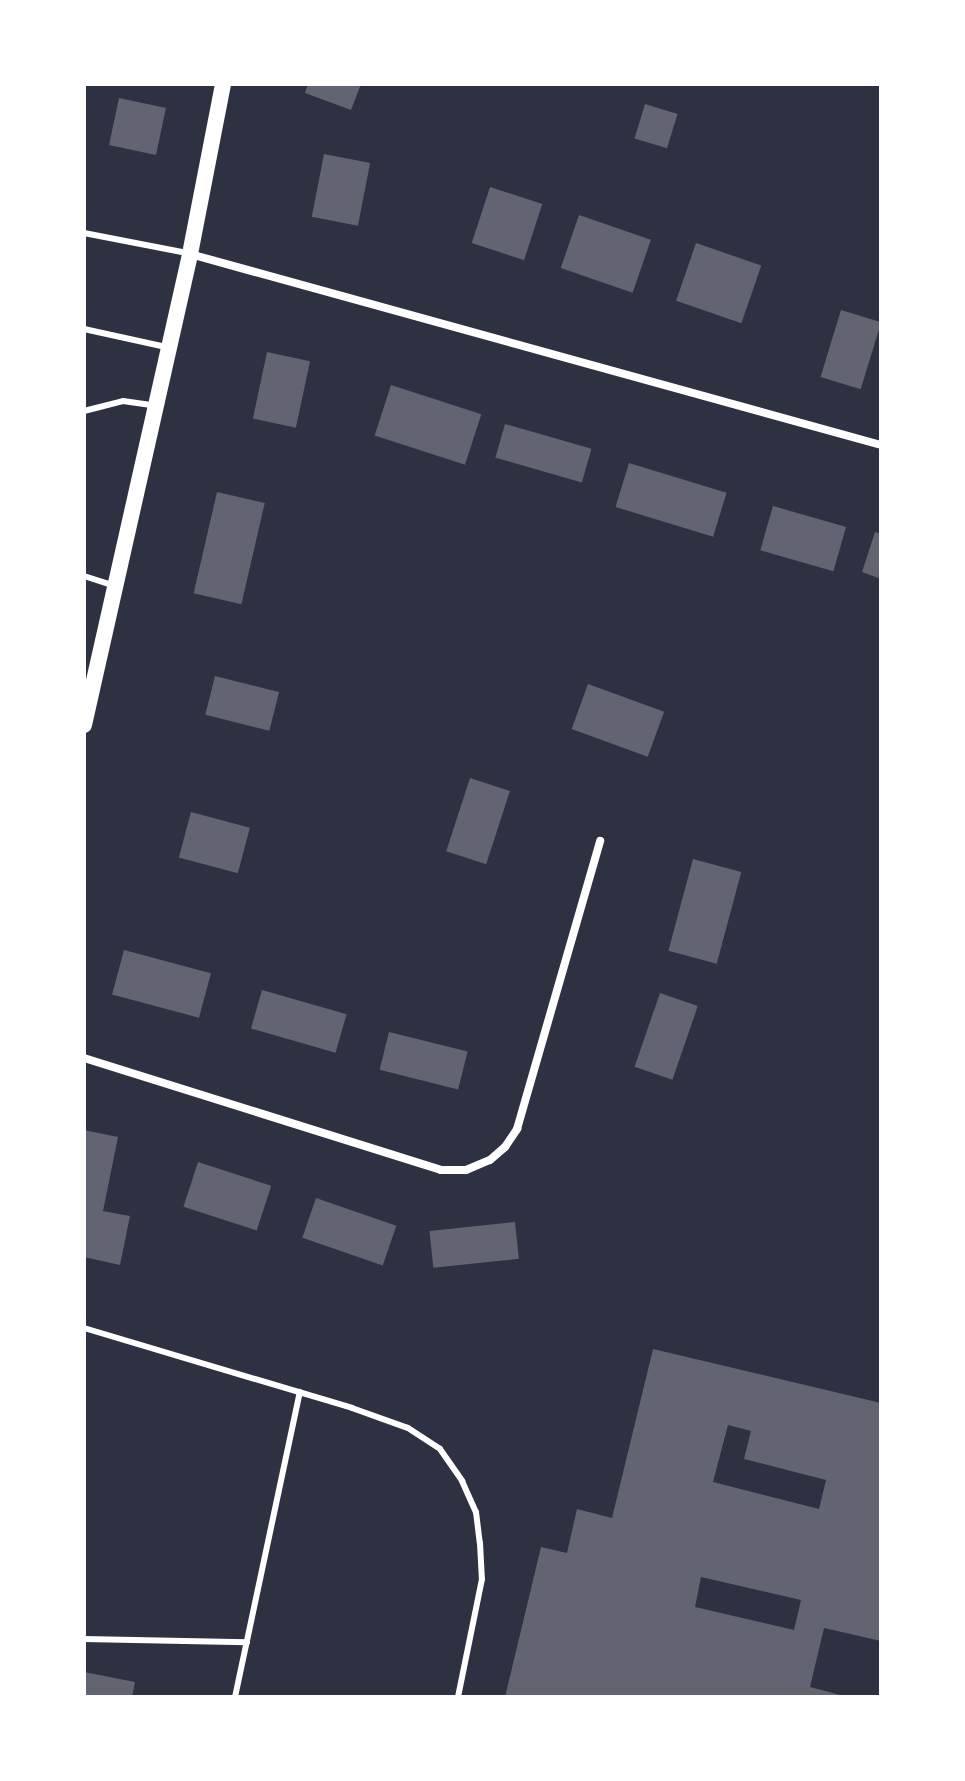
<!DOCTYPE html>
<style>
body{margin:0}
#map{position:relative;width:965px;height:1781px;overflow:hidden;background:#2d3142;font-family:Manrope,sans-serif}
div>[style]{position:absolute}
.building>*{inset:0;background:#626471;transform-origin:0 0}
.service>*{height:6px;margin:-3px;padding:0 3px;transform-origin:3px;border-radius:3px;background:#fff}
.minor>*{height:8px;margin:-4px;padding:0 4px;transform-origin:4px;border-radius:4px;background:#fff}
.secondary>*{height:16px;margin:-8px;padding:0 8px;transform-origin:8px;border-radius:8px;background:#fff}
span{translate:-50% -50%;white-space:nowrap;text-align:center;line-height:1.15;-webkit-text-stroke:6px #fff;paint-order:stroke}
.frame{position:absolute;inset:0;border:86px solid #fff;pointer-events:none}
</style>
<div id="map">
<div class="building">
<div style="clip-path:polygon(308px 84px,361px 84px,351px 110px,305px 93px)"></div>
<div style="left:119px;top:98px;width:48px;height:48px;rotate:12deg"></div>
<div style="left:645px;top:104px;width:34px;height:36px;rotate:17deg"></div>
<div style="left:324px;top:154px;width:47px;height:64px;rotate:11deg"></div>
<div style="left:490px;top:187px;width:55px;height:59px;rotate:18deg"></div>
<div style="left:579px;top:215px;width:76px;height:56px;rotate:19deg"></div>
<div style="left:696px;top:243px;width:69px;height:61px;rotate:19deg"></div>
<div style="left:841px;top:310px;width:42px;height:70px;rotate:17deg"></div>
<div style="left:267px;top:352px;width:44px;height:68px;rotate:12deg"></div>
<div style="left:391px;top:385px;width:95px;height:53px;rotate:18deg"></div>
<div style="left:505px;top:424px;width:90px;height:35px;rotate:16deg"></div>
<div style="left:629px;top:463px;width:102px;height:46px;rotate:17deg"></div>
<div style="left:217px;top:492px;width:49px;height:104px;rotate:13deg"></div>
<div style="left:773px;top:506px;width:76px;height:46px;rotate:16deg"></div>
<div style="clip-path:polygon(875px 532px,881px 534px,881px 579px,862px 572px)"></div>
<div style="left:215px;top:676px;width:66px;height:40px;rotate:14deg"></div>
<div style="left:588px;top:684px;width:81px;height:48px;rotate:20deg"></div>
<div style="left:470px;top:778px;width:42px;height:77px;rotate:18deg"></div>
<div style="left:191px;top:812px;width:61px;height:47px;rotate:15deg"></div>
<div style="left:693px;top:859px;width:50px;height:95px;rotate:15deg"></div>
<div style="left:124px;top:950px;width:90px;height:46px;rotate:15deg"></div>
<div style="left:262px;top:990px;width:88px;height:40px;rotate:16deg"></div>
<div style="left:660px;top:993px;width:40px;height:78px;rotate:19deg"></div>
<div style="left:389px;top:1032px;width:81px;height:39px;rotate:14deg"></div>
<div style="clip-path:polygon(84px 1130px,118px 1137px,103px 1211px,130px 1216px,120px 1265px,84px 1257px)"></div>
<div style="left:198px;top:1162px;width:77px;height:47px;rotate:18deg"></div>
<div style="left:316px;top:1198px;width:85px;height:42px;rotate:19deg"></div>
<div style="left:515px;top:1222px;width:37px;height:86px;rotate:84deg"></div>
<div style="clip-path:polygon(evenodd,653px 1349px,881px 1403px,881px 1641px,824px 1628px,810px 1687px,848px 1697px,505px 1697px,541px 1547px,567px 1553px,577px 1509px,612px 1518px,653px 1349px,728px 1425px,751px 1431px,744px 1459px,826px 1480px,819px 1509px,713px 1482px,728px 1425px,653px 1349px,701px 1577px,801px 1600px,794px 1630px,695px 1607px,701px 1577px)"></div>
<div style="clip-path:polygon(84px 1672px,135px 1682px,132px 1697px,84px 1697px)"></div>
</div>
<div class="service">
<div style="left:84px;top:233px;width:105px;rotate:11deg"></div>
<div style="left:84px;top:329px;width:84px;rotate:12.4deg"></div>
<div style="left:84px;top:411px;width:40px;rotate:-14.4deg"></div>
<div style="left:123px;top:401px;width:30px;rotate:8deg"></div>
<div style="left:84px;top:576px;width:33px;rotate:18deg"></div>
<div style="left:84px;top:1328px;width:280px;rotate:16.6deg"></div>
<div style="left:352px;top:1408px;width:59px;rotate:19.7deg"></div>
<div style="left:408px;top:1428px;width:38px;rotate:33deg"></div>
<div style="left:440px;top:1449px;width:39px;rotate:55deg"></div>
<div style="left:462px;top:1481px;width:34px;rotate:66deg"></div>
<div style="left:476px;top:1512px;width:31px;rotate:83deg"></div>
<div style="left:480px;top:1543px;width:36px;rotate:87deg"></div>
<div style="left:482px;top:1579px;width:120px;rotate:101.5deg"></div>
<div style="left:84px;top:1639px;width:163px;rotate:1.1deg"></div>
<div style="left:235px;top:1697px;width:312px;rotate:-78deg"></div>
</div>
<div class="minor">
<div style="left:190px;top:254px;width:717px;rotate:15.45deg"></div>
<div style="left:84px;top:1058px;width:374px;rotate:17.4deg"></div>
<div style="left:441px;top:1170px;width:25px"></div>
<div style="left:466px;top:1170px;width:26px;rotate:-23deg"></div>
<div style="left:490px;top:1160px;width:20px;rotate:-41deg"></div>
<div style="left:505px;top:1147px;width:22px;rotate:-56deg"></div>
<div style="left:517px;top:1129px;width:300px;rotate:-73.9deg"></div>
</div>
<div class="secondary">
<div style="left:84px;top:725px;width:483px;rotate:-77.3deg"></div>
<div style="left:190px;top:254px;width:173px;rotate:-79deg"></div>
</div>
<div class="frame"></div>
</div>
